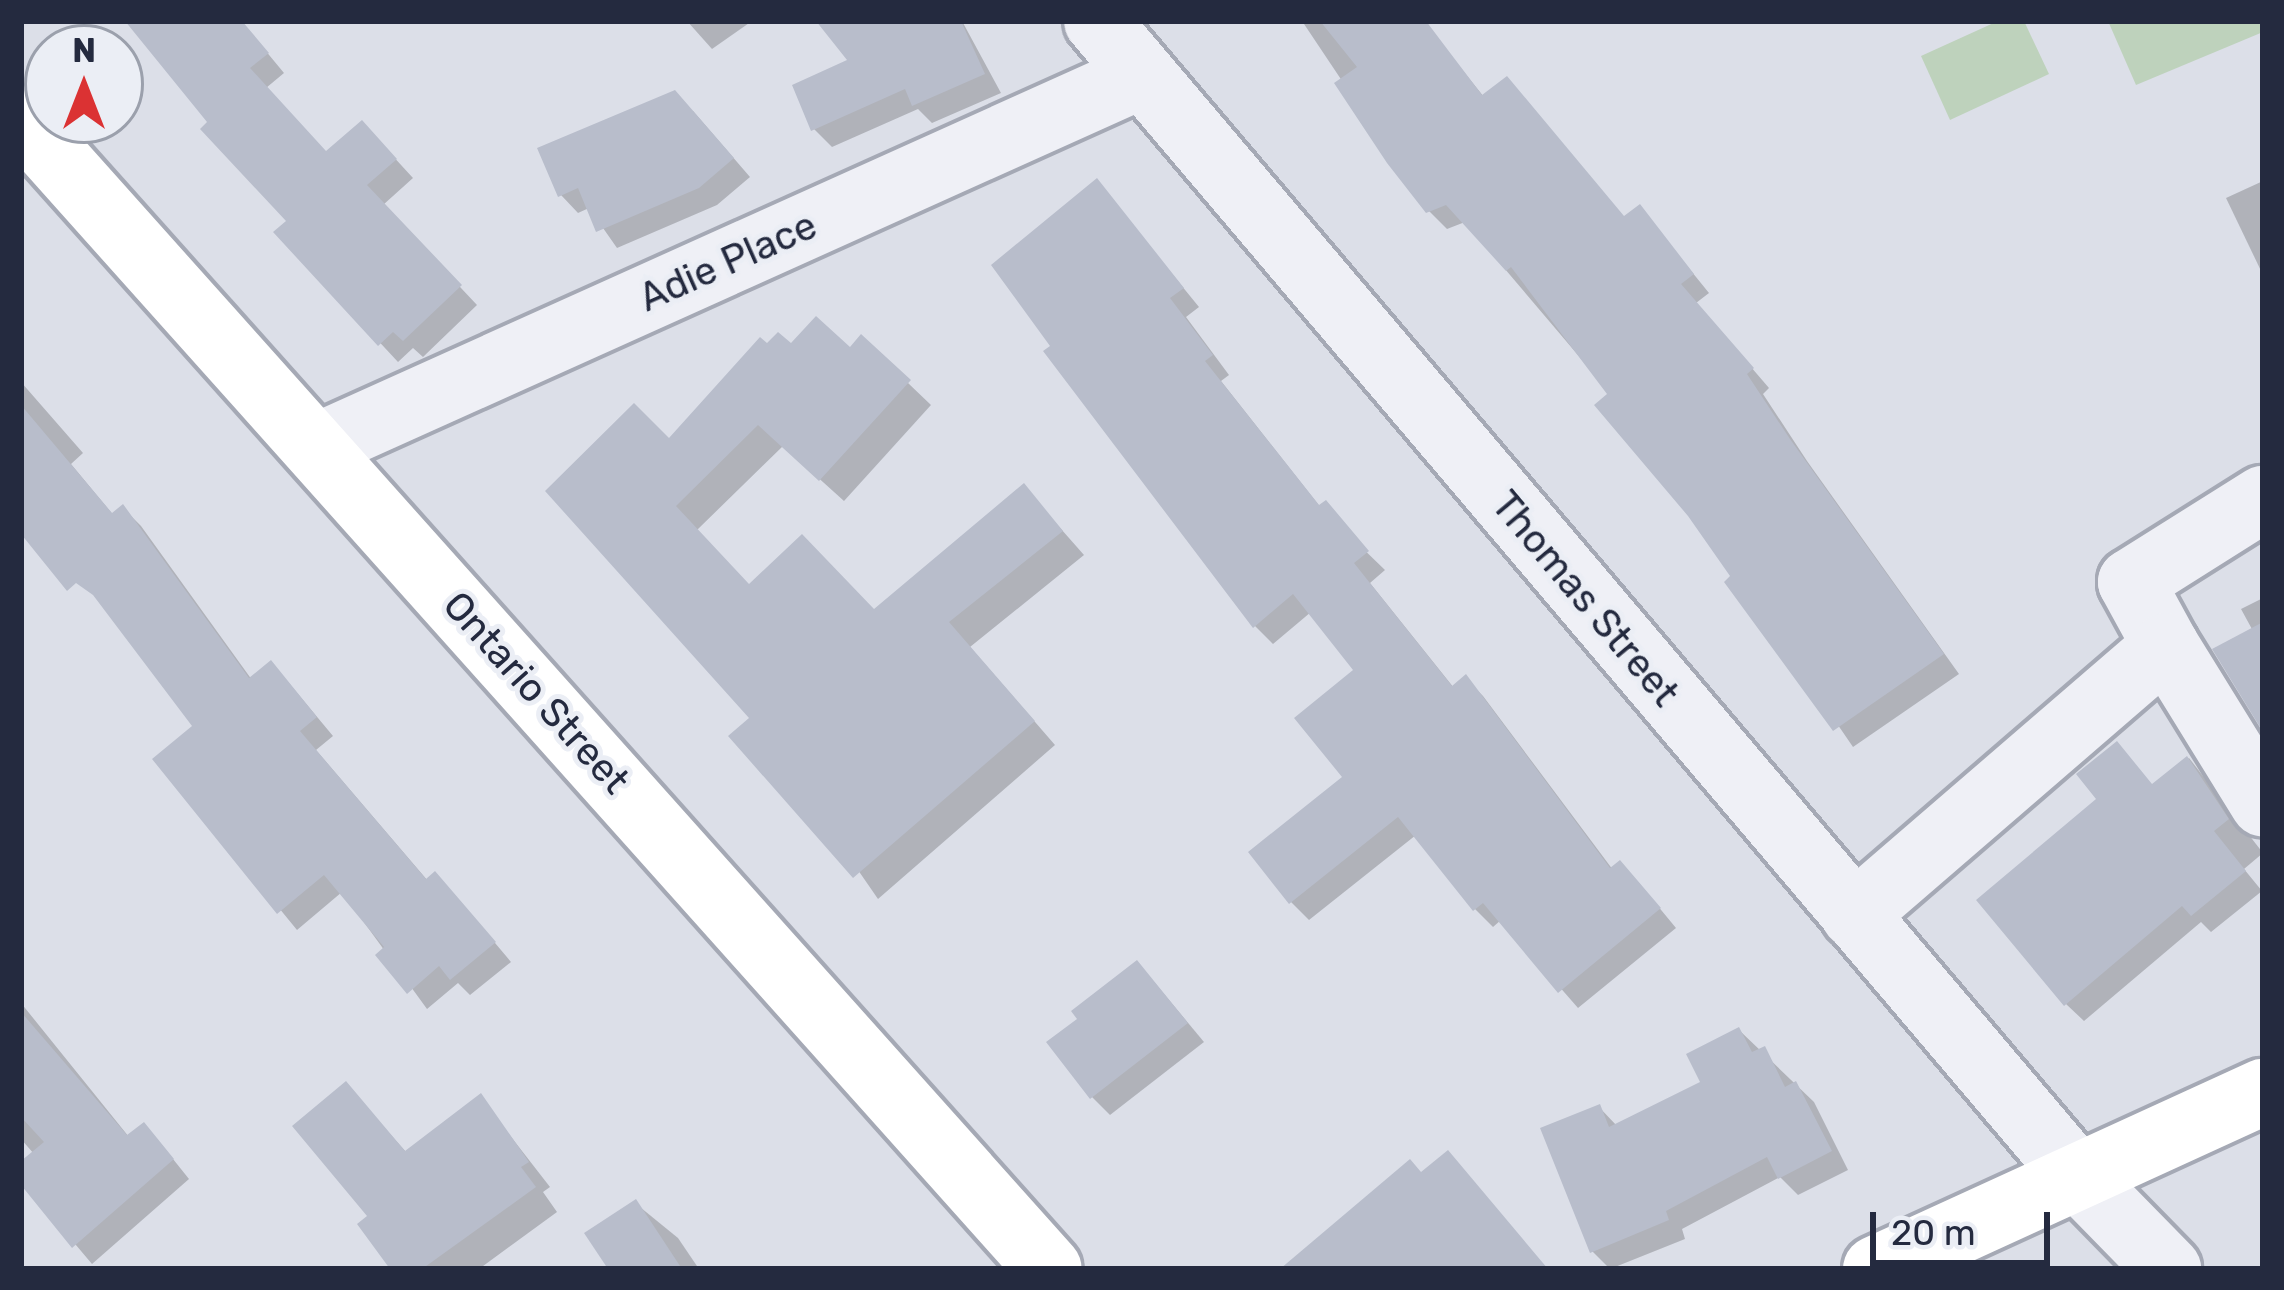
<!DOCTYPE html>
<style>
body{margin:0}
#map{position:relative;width:2284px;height:1290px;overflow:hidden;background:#dcdfe8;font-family:Rubik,sans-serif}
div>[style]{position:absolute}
.green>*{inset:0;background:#bed2bc}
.shadow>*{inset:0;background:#0003}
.building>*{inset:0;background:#b8bdcb}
.roads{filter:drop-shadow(3px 0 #a5a9b5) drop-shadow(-3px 0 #a5a9b5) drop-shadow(0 3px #a5a9b5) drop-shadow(0 -3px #a5a9b5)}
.minor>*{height:66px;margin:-33px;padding:0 33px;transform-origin:33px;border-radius:33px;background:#eff0f6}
.major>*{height:66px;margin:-33px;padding:0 33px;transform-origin:33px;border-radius:33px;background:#fff}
span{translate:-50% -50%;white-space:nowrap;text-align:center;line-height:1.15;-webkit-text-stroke:10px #ebeef5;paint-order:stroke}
.street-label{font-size:39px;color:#242a3f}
.frame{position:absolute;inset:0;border:24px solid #242a3f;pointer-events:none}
.north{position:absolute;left:24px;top:24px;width:120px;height:120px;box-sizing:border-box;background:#ebeef5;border:3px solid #9ba0ac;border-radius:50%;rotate:0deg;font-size:33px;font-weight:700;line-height:48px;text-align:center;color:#242a3f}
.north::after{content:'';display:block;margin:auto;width:42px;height:54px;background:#db3233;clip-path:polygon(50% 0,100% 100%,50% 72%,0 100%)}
.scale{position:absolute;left:1870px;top:1212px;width:180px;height:54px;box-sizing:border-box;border:6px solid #242a3f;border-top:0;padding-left:15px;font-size:36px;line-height:42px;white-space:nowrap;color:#242a3f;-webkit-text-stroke:9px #ebeef5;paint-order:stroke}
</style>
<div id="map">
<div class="green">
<div style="clip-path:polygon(1998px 21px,2024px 21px,2049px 74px,1950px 120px,1921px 56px)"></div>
<div style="clip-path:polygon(2108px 21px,2263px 21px,2263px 32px,2136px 85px)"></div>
</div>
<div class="shadow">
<div style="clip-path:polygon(129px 21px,241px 21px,284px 73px,266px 88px,327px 155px,379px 141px,413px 178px,383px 205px,477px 305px,423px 357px,413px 348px,398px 362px,277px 232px,290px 221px)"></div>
<div style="clip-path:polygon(687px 21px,752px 21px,712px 49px)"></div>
<div style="clip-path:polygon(820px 21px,962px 21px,1001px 93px,932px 123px,918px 109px,832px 147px,814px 129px,852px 62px)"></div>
<div style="clip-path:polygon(1302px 21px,1423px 21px,1484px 97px,1625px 219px,1640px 208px,1709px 293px,1696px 303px,1769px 388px,1763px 394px,1807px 461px,1959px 674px,1853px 747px,1611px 394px,1465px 222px,1447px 229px,1429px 211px)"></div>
<div style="clip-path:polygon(693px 111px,750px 177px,717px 205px,617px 248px,589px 208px,578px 213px,561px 195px)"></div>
<div style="clip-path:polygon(2263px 181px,2263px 275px,2226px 198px)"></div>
<div style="clip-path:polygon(1097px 182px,1199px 307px,1186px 317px,1229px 375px,1221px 381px,1321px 508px,1385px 570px,1370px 583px,1454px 688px,1466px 679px,1483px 696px,1613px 870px,1638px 882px,1676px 928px,1578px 1008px,1501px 920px,1493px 927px,1475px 909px,1416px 835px,1309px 920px,1291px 902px,1346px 778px,1357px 670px,1311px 612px,1273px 644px,1255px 626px,1054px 346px)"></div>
<div style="clip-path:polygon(768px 347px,850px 352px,908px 383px,931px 405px,844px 501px,783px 446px,697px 530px,750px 588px,875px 613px,1024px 487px,1084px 555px,970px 647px,1055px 745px,878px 899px,753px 718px,550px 491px,670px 442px)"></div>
<div style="clip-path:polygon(21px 382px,83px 453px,71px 464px,114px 516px,123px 508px,141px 526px,252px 680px,288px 682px,333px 736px,316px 750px,428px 881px,453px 893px,511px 962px,470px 995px,458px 983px,427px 1009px,342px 892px,297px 930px,157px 759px,196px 726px,21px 478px)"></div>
<div style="clip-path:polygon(2263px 598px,2263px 726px,2253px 631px,2241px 609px)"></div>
<div style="clip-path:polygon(2189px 758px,2263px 853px,2244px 869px,2262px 891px,2211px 932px,2201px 922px,2084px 1021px,2066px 1004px,2154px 786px)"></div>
<div style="clip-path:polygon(1154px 982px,1204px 1042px,1110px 1115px,1092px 1097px)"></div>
<div style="clip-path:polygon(21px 1003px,129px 1137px,161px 1144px,189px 1179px,92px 1264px,21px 1180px,21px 1165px,34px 1154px,21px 1139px)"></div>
<div style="clip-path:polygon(1739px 1030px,1814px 1102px,1848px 1170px,1798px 1195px,1780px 1177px,1682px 1229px,1685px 1239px,1610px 1269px,1592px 1251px,1599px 1107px,1617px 1126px,1704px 1083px)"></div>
<div style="clip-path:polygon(346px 1085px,407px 1153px,480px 1097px,550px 1187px,543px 1192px,557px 1212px,479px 1269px,393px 1269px,371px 1217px)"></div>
<div style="clip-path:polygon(635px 1203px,678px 1238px,699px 1269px,612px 1269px)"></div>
</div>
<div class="building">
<div style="clip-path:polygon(125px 21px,242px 21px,269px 53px,250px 68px,326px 151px,362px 120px,397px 159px,367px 185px,462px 285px,403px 341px,393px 332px,378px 346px,273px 232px,286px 221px,200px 129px,207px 122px)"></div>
<div style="clip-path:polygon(816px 21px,961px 21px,985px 74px,912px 106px,905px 89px,811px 131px,792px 85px,847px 60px)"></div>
<div style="clip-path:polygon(1320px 21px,1426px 21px,1482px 95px,1507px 76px,1624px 216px,1640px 204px,1694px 274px,1681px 284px,1754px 368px,1747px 374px,1790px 439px,1944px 654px,1833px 731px,1724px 582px,1730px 576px,1688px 516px,1594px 405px,1607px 394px,1511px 267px,1506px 271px,1446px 205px,1426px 213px,1387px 163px,1334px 83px,1357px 67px)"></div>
<div style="clip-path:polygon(675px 90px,734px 158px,699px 188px,596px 232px,578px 188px,558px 197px,537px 148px)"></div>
<div style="clip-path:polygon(1097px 178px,1184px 288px,1170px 298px,1213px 355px,1205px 361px,1319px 505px,1326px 500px,1369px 551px,1354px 563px,1452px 686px,1466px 674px,1610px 868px,1620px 860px,1661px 908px,1558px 993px,1483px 903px,1473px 911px,1398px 817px,1289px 904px,1248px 852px,1342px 777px,1294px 718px,1353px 670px,1293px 594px,1253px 628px,1043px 351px,1050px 346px,991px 265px)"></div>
<div style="clip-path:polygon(816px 316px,850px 347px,861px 334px,911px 380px,819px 481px,758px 425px,676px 506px,749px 584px,802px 534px,874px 609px,1024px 483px,1063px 531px,949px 622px,1035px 721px,853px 878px,728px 736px,749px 718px,545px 491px,634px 403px,669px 438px,760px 337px,767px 343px,778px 332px,791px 343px)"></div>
<div style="clip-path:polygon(21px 405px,112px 513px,123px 504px,249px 678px,271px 660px,317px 717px,300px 731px,426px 879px,435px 871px,496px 942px,450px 980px,439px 966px,407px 994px,375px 955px,384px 947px,324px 875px,277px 914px,152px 759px,192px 726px,93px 595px,76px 583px,67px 591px,21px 534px)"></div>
<div style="clip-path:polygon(2263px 622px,2263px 732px,2212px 649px)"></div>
<div style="clip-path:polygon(2117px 741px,2152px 784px,2187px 756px,2229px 819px,2214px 831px,2246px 871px,2191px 916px,2182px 906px,2064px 1006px,1976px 900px,2096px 799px,2076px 774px)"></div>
<div style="clip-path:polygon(1137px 960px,1188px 1023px,1090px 1099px,1046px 1042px,1077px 1019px,1071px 1011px)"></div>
<div style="clip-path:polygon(21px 1012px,127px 1135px,144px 1122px,174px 1159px,72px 1248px,21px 1185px,21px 1161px,44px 1142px,21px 1117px)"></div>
<div style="clip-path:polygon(1739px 1027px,1752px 1052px,1765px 1046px,1785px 1087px,1796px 1081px,1832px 1151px,1778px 1179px,1767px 1157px,1666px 1211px,1669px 1220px,1590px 1253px,1540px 1128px,1600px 1104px,1609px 1127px,1700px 1082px,1686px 1054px)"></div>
<div style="clip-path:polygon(346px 1081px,405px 1151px,481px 1093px,529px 1162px,521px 1167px,536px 1187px,422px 1269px,390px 1269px,357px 1224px,367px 1216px,292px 1126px)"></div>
<div style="clip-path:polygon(1448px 1150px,1548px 1269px,1280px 1269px,1410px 1159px,1421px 1172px)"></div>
<div style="clip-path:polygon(636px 1199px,682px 1269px,608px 1269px,584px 1233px)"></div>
</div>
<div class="roads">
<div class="minor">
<div style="left:1097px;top:21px;width:1513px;rotate:49.69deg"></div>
<div style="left:2076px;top:1175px;width:132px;rotate:45.6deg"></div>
<div style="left:316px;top:447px;width:904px;rotate:-24.24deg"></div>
<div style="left:2166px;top:646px;width:73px;rotate:-118.7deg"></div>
<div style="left:2131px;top:582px;width:156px;rotate:-32.2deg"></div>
<div style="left:1854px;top:915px;width:412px;rotate:-40.8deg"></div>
<div style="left:2166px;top:646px;width:185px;rotate:58.3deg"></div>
</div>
<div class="major">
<div style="left:21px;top:119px;width:1542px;rotate:48.21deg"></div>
<div style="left:1876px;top:1269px;width:426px;rotate:-24.6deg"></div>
</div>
</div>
<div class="street-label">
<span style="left:728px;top:262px;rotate:-24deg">Adie Place</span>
<span style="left:1585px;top:599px;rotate:50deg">Thomas Street</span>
<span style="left:536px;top:693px;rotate:48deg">Ontario Street</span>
</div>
<div class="frame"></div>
<div class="north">N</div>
<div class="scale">20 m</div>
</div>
